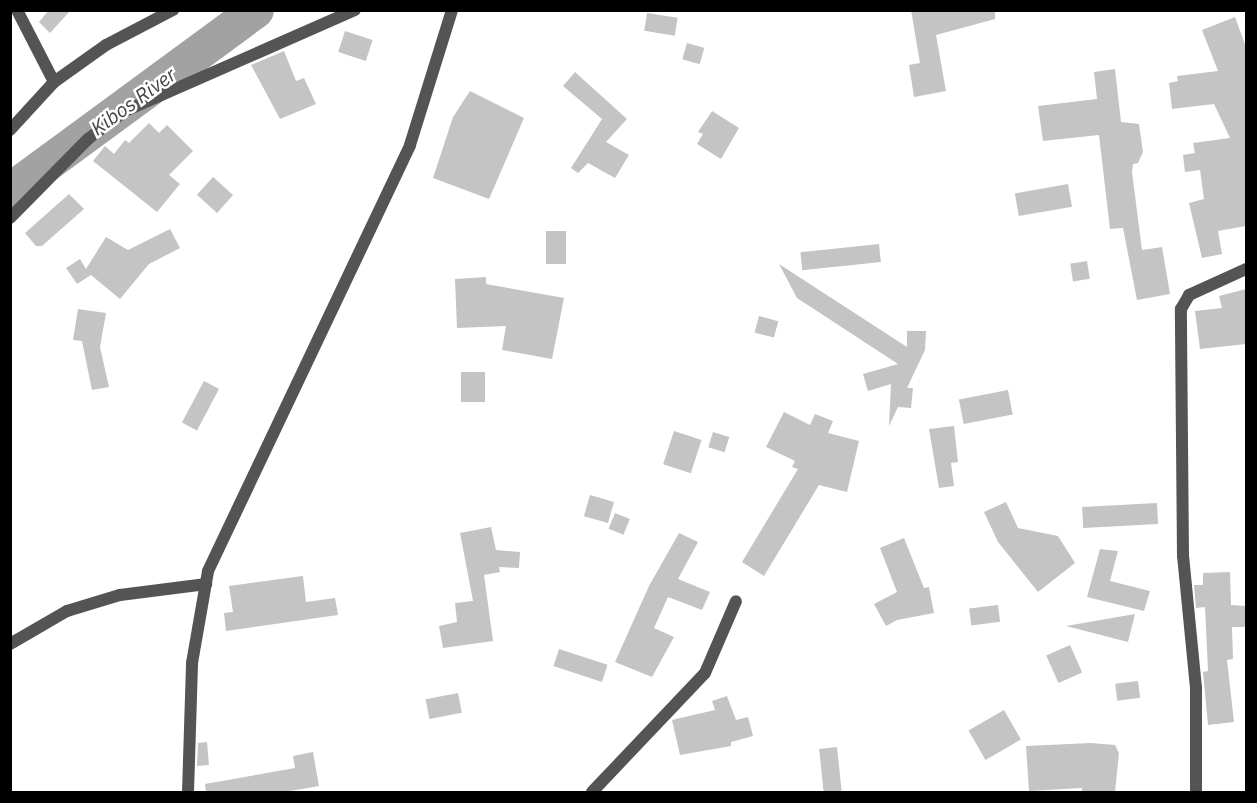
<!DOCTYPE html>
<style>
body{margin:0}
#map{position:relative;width:1257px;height:803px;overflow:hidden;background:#fff;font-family:"IBM Plex Sans",sans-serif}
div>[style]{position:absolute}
.river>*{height:36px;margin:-18px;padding:0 18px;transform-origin:18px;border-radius:18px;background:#a2a2a2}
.building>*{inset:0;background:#c4c4c4;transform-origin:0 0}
.street>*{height:12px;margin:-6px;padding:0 6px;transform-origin:6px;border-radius:6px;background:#545454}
span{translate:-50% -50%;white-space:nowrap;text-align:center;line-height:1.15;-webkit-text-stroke:5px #fff;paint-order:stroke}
.water-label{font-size:20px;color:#434343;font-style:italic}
.frame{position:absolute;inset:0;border:12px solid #000;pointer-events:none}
</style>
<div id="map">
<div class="river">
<div style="left:10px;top:191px;width:305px;rotate:-36.3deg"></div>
</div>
<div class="building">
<div style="clip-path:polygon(49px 10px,71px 10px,50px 33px,39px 22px)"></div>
<div style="clip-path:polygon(911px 10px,995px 10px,995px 19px,936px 35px,946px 91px,914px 97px,909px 65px,920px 63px)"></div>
<div style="left:647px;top:13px;width:31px;height:18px;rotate:9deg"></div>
<div style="clip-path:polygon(1235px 17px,1246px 47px,1246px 226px,1218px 231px,1222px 254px,1202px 258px,1189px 203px,1204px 199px,1200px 170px,1185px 172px,1183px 155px,1195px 153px,1193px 143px,1230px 138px,1214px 104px,1172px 109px,1169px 83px,1178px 81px,1177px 76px,1218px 71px,1202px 30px)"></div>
<div style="left:345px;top:31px;width:29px;height:22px;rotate:18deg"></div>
<div style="left:687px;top:43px;width:18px;height:17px;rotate:16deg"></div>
<div style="clip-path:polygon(284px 51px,296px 81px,304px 78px,316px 104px,280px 119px,251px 65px)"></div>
<div style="clip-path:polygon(1115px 69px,1121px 122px,1139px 124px,1143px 152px,1138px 163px,1133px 164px,1132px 172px,1142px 250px,1162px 247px,1170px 294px,1137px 300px,1123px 228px,1110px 229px,1099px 135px,1043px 141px,1038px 106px,1097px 99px,1094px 72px)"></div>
<div style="clip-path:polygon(575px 72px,627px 119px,606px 142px,629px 155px,615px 178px,588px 163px,578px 173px,571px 168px,602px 119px,563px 86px)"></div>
<div style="clip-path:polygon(470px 91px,524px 118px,489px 199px,433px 178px,453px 117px)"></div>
<div style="clip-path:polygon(712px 111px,739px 128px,721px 159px,697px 144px,703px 134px,698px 132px)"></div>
<div style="clip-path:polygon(149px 123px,159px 133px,167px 125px,193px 151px,169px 175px,180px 184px,157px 212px,93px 161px,105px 146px,114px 154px,125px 140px,129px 143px)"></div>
<div style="left:213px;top:177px;width:27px;height:24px;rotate:42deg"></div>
<div style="left:1068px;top:184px;width:23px;height:54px;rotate:80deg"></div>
<div style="clip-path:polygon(69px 194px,84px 209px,42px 246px,36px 246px,25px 233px)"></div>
<div style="clip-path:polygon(170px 229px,180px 248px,149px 264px,120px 299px,91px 275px,77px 284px,66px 268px,80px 259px,86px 269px,106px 237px,128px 250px)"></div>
<div style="left:546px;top:231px;width:20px;height:33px"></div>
<div style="left:879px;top:244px;width:18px;height:79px;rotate:84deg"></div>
<div style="left:1087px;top:261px;width:18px;height:17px;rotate:81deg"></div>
<div style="clip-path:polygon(779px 264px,907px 347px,907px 331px,926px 331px,925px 350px,907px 388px,913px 388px,911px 408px,898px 407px,889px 426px,891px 384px,868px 391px,863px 374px,898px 364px,797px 298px)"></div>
<div style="clip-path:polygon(486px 277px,486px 284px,564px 298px,552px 359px,502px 350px,506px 326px,457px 328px,455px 279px)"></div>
<div style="clip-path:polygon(1246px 289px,1246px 344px,1200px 349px,1195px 311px,1222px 308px,1219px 296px)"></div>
<div style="clip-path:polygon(78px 309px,106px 313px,100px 347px,109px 387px,92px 390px,82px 341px,73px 340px)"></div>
<div style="left:759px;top:316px;width:20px;height:17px;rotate:15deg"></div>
<div style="left:461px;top:372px;width:24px;height:30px"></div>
<div style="left:204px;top:381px;width:17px;height:47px;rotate:28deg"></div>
<div style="left:1008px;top:390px;width:25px;height:50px;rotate:79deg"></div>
<div style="clip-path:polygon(784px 412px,810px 425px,815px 414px,833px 421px,828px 433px,859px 441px,847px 492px,819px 485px,764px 576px,742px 562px,798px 469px,792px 467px,795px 461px,766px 447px)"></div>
<div style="clip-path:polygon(954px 426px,958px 462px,951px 463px,954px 486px,939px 488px,929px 429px)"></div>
<div style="left:674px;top:431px;width:29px;height:35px;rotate:18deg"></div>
<div style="left:713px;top:432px;width:17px;height:16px;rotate:17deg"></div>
<div style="left:590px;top:495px;width:25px;height:22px;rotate:16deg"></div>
<div style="clip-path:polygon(1006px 502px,1018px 528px,1058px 536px,1075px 563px,1038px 592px,998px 542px,984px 512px)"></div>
<div style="left:1157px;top:503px;width:21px;height:75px;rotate:87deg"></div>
<div style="left:615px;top:513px;width:16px;height:17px;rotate:22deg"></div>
<div style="clip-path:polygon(491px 527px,496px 550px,520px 552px,519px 568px,499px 567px,500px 572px,484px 575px,493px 641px,443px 648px,439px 626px,457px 622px,455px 603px,473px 601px,460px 533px)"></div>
<div style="clip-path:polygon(679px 533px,698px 542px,678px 579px,710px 592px,702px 610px,668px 597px,654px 628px,674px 637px,652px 677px,615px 662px,649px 586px)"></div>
<div style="clip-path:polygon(904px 538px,924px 588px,929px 587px,934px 613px,897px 620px,886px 626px,874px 604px,897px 592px,880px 548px)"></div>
<div style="clip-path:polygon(1100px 549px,1118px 551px,1110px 581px,1150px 591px,1144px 611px,1087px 597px)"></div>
<div style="clip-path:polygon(1230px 572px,1231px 605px,1246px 606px,1246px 627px,1232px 627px,1233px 659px,1227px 660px,1234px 722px,1208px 725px,1203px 672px,1208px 671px,1205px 607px,1196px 608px,1194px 585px,1203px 585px,1203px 573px)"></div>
<div style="clip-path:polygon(303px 576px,306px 602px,335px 598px,338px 615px,226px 631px,224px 613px,233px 612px,229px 586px)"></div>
<div style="left:998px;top:605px;width:17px;height:29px;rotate:83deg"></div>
<div style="clip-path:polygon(1135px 614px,1128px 642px,1066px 626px)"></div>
<div style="left:1070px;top:645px;width:30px;height:26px;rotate:66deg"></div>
<div style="left:559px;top:649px;width:51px;height:18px;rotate:18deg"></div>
<div style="left:1138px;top:681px;width:17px;height:23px;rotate:83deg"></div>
<div style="left:458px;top:693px;width:20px;height:33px;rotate:79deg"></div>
<div style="clip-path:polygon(727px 696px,736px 720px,748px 717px,753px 736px,731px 742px,731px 746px,680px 755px,672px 720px,715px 710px,712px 701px)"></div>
<div style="left:1004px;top:710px;width:34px;height:41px;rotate:60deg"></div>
<div style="clip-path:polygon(207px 742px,209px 765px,197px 766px,198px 743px)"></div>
<div style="clip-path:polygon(1091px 743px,1115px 745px,1119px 753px,1115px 792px,1082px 792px,1082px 788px,1029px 791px,1026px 746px)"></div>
<div style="left:837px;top:747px;width:45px;height:18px;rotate:84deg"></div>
<div style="clip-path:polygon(313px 752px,319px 786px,284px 792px,206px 792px,205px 784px,295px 768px,293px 756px)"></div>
</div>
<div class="street">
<div style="left:17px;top:10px;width:81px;rotate:62.8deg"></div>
<div style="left:10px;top:130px;width:65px;rotate:-47.5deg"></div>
<div style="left:54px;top:82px;width:64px;rotate:-35.4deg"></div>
<div style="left:106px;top:45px;width:76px;rotate:-27.6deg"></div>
<div style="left:10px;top:218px;width:111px;rotate:-45.4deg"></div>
<div style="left:88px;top:139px;width:46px;rotate:-37.1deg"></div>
<div style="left:125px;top:111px;width:251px;rotate:-23.7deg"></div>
<div style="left:10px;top:644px;width:66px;rotate:-30.1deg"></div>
<div style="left:67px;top:611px;width:55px;rotate:-16.8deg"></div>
<div style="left:120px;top:595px;width:87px;rotate:-7.3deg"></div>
<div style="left:188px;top:792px;width:129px;rotate:-88.2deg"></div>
<div style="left:192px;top:663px;width:93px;rotate:-80.1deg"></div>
<div style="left:208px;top:571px;width:471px;rotate:-64.6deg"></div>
<div style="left:410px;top:145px;width:141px;rotate:-72.7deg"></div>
<div style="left:592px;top:792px;width:164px;rotate:-46.5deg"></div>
<div style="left:705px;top:673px;width:78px;rotate:-66.7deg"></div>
<div style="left:1196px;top:792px;width:104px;rotate:-90deg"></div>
<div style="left:1196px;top:688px;width:133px;rotate:-95.6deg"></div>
<div style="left:1183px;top:556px;width:247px;rotate:-90.5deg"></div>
<div style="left:1181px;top:309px;width:16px;rotate:-60deg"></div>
<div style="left:1189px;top:295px;width:63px;rotate:-24.5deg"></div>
</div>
<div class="water-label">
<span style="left:133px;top:101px;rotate:-36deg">Kibos River</span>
</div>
<div class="frame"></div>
</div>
